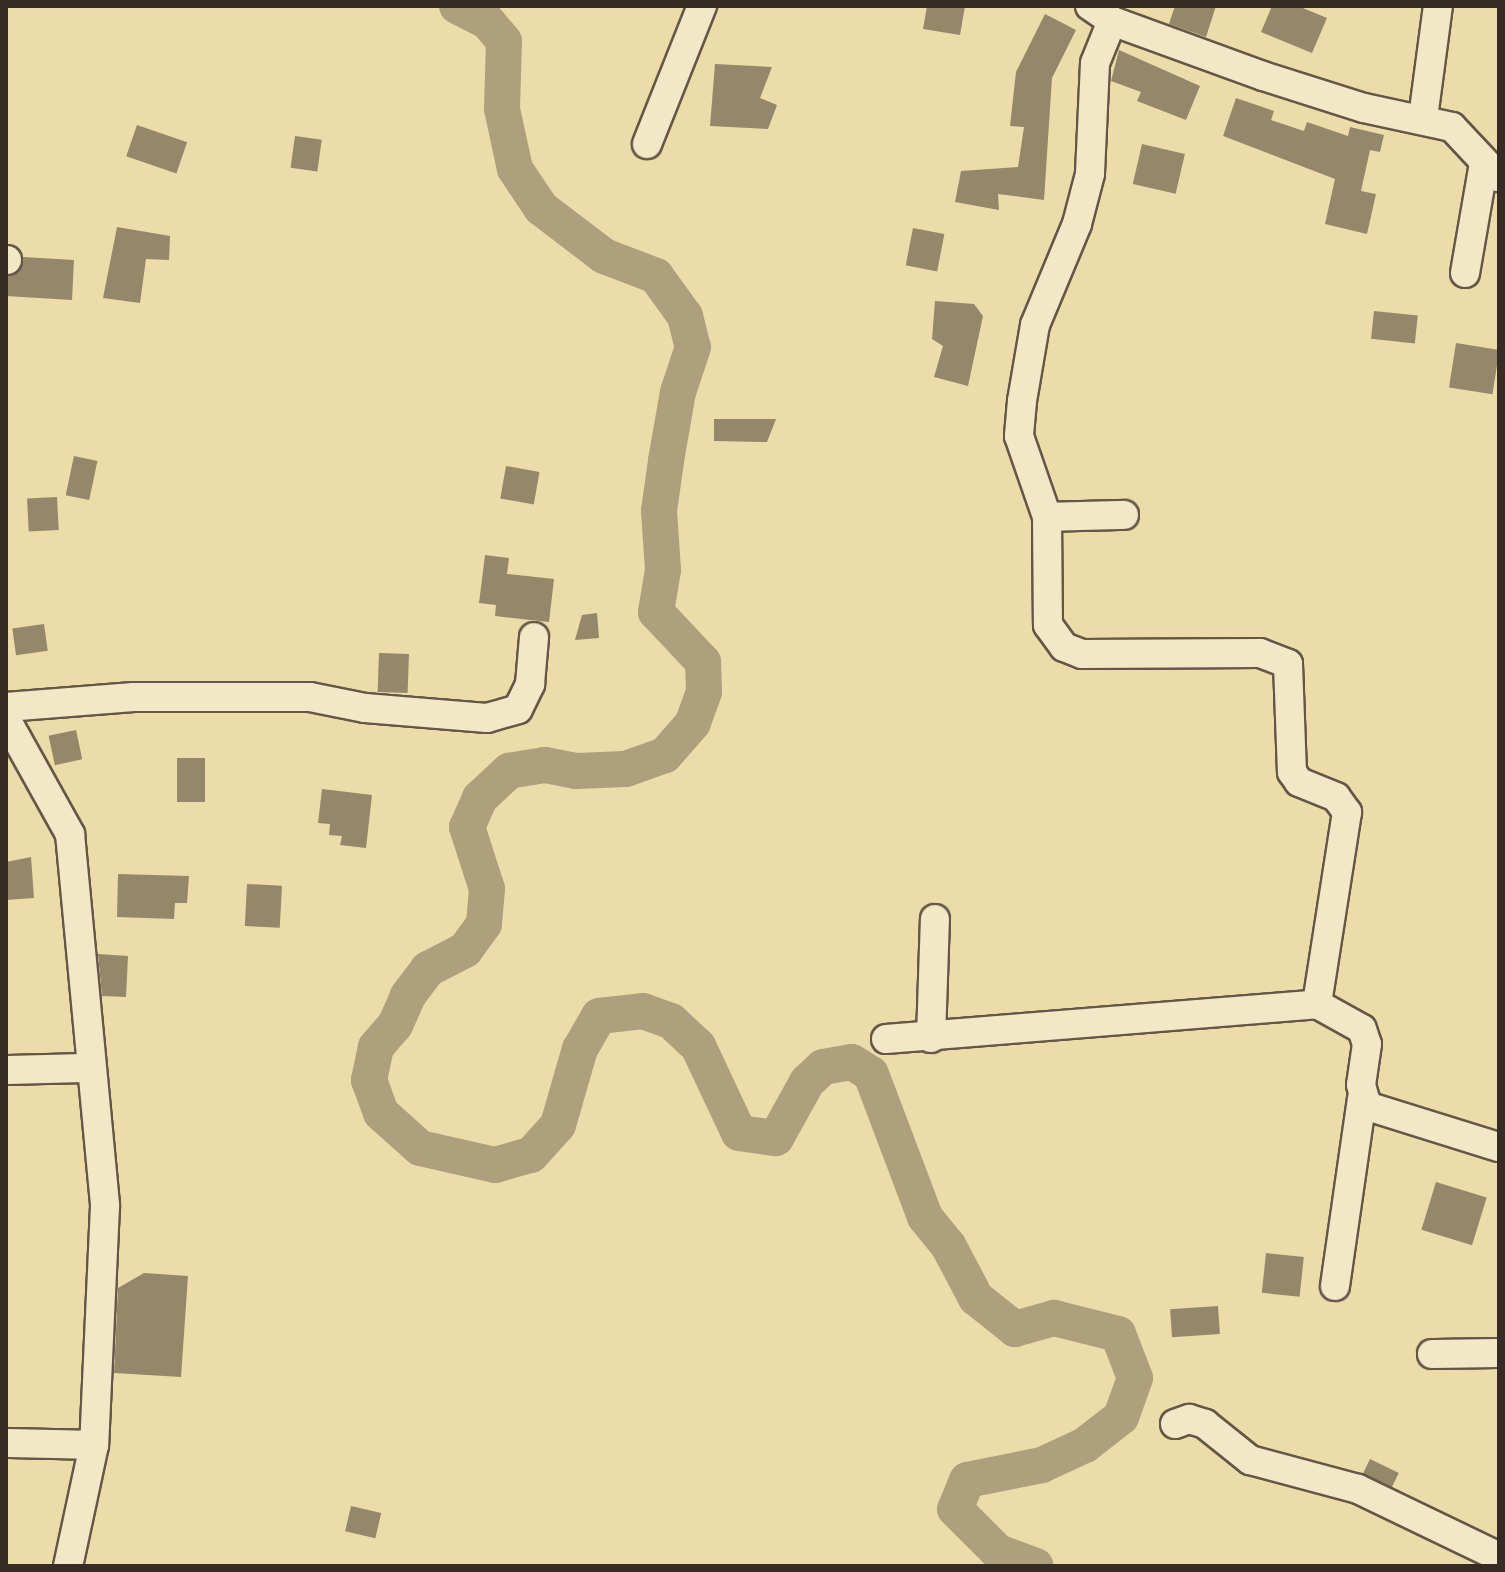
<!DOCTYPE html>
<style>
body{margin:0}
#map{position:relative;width:1505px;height:1572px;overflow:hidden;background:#ebdca9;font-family:"Libre Caslon Text",serif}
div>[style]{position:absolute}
.river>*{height:36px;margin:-18px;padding:0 18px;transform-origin:18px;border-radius:18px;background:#aea07c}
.building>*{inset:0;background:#95876a;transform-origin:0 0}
.roads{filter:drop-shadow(2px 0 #645746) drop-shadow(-2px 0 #645746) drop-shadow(0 2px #645746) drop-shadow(0 -2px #645746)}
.minor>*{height:28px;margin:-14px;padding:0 14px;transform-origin:14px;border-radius:14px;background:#f2e8c7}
span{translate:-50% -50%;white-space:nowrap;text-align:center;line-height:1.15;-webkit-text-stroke:6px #f2e8c7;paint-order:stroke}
.frame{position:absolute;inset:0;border:8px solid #372b25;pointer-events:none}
</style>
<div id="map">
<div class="river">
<div style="left:457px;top:6px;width:34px;rotate:27deg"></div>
<div style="left:487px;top:21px;width:26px;rotate:50deg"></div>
<div style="left:504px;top:41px;width:68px;rotate:91.7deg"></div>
<div style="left:502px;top:109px;width:61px;rotate:77.8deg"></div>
<div style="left:515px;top:169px;width:47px;rotate:56.3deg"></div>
<div style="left:541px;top:208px;width:79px;rotate:37.3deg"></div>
<div style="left:604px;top:256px;width:56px;rotate:21deg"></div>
<div style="left:656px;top:276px;width:49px;rotate:54.1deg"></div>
<div style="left:685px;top:316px;width:32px;rotate:76deg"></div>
<div style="left:693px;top:347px;width:47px;rotate:108.4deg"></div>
<div style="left:678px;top:392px;width:70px;rotate:99.9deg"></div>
<div style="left:666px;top:461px;width:50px;rotate:98deg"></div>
<div style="left:659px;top:511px;width:59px;rotate:86.1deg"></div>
<div style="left:663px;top:570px;width:43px;rotate:99.5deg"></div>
<div style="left:656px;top:612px;width:69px;rotate:46.8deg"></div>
<div style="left:703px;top:662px;width:30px;rotate:88deg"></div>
<div style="left:704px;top:692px;width:33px;rotate:110deg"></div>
<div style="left:693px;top:723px;width:43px;rotate:131.2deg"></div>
<div style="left:665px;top:755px;width:41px;rotate:160.3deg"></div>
<div style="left:626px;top:769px;width:50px;rotate:177.7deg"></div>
<div style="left:576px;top:771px;width:32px;rotate:-169deg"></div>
<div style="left:545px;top:765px;width:36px;rotate:171deg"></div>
<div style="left:509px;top:771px;width:40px;rotate:137deg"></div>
<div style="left:480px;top:798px;width:32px;rotate:114deg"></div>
<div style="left:467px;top:827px;width:65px;rotate:72.1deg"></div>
<div style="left:487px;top:889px;width:35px;rotate:95deg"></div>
<div style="left:484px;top:924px;width:32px;rotate:126deg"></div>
<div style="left:465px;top:950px;width:42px;rotate:152.8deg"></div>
<div style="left:428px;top:969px;width:34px;rotate:127deg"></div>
<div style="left:408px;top:996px;width:32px;rotate:114deg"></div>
<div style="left:395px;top:1025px;width:29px;rotate:131deg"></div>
<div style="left:376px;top:1047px;width:34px;rotate:102deg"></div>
<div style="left:369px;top:1080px;width:35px;rotate:70deg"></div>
<div style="left:381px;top:1113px;width:52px;rotate:41.9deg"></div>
<div style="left:420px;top:1148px;width:77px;rotate:12.8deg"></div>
<div style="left:495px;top:1165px;width:37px;rotate:-16deg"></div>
<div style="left:531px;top:1155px;width:40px;rotate:-48deg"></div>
<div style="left:558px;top:1125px;width:79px;rotate:-73.9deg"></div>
<div style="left:580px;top:1049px;width:38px;rotate:-60deg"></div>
<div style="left:599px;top:1016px;width:44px;rotate:-6.5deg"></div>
<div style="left:643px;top:1011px;width:30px;rotate:20deg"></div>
<div style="left:671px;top:1021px;width:37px;rotate:43deg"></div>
<div style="left:698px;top:1046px;width:96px;rotate:64.8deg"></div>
<div style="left:739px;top:1133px;width:37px;rotate:8deg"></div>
<div style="left:776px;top:1138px;width:64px;rotate:-61deg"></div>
<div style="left:807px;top:1082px;width:22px;rotate:-43deg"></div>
<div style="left:823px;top:1067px;width:29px;rotate:-10deg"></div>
<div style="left:852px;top:1062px;width:22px;rotate:32deg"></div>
<div style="left:871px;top:1074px;width:153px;rotate:69.3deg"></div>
<div style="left:925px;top:1217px;width:36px;rotate:51deg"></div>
<div style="left:948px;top:1245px;width:60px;rotate:62.2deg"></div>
<div style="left:976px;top:1298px;width:50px;rotate:38.5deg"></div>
<div style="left:1015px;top:1329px;width:41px;rotate:-15.8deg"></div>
<div style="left:1054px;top:1318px;width:66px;rotate:14deg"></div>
<div style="left:1118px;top:1334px;width:47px;rotate:68.9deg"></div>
<div style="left:1135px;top:1378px;width:41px;rotate:109.7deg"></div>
<div style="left:1121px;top:1417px;width:46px;rotate:142.1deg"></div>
<div style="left:1085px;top:1445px;width:47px;rotate:155.1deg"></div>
<div style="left:1042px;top:1465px;width:76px;rotate:168.7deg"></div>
<div style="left:967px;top:1480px;width:31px;rotate:112deg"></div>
<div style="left:955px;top:1509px;width:61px;rotate:45deg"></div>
<div style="left:998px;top:1552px;width:40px;rotate:20.2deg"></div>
</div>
<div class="building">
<div style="clip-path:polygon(927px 6px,965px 6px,960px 35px,923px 29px)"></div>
<div style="clip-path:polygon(1175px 6px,1216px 6px,1206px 37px,1169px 24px)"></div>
<div style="clip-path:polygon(1272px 6px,1298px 6px,1327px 18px,1312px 53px,1261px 32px)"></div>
<div style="clip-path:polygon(1045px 14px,1076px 30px,1052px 78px,1044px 200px,998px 194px,999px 210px,955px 202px,961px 171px,1018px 167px,1024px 127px,1010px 126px,1016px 72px)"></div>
<div style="clip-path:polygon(1119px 50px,1200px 86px,1186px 120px,1137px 101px,1141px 92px,1111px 81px)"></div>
<div style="clip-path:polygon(715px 64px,772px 67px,760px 98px,777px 105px,768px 129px,710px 126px)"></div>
<div style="clip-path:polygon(1236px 98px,1274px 111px,1271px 120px,1304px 131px,1307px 122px,1348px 136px,1350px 127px,1384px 135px,1380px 152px,1370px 150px,1361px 191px,1376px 194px,1367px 234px,1325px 224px,1335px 179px,1223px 136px)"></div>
<div style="left:137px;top:125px;width:53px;height:33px;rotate:19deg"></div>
<div style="left:295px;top:136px;width:27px;height:32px;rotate:8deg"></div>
<div style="left:1142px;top:144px;width:44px;height:41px;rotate:13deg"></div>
<div style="clip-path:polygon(117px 227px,170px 236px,169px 260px,146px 259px,140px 303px,103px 298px)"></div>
<div style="left:913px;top:228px;width:32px;height:38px;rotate:11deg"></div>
<div style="clip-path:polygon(23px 257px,74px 260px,72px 300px,6px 296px,6px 277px,21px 269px)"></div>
<div style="clip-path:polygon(935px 301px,974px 304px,983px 316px,968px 386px,934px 377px,943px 346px,932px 339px)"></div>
<div style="left:1374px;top:311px;width:44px;height:28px;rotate:6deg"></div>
<div style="left:1456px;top:343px;width:44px;height:45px;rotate:9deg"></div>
<div style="clip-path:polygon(714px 419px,776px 419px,767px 442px,714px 441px)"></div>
<div style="left:74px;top:456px;width:24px;height:40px;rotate:12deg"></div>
<div style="left:506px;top:466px;width:34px;height:33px;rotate:10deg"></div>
<div style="left:57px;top:497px;width:33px;height:30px;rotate:87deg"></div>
<div style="clip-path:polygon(485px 555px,509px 558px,507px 574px,554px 579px,549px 622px,495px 616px,496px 605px,479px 603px)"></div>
<div style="clip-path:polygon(597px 613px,599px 638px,575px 640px,582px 615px)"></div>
<div style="left:44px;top:624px;width:27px;height:32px;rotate:82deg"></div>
<div style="left:379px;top:653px;width:30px;height:39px;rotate:2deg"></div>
<div style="left:76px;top:730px;width:30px;height:28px;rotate:78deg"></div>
<div style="left:177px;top:758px;width:28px;height:44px"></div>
<div style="clip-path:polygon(322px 789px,372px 795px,366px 848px,340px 845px,342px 836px,329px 835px,330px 824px,318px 823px)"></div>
<div style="clip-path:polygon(31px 857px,34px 898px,6px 900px,6px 862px)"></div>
<div style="clip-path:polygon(118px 874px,189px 876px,187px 903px,175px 903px,174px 919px,117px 917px)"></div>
<div style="left:247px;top:884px;width:35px;height:42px;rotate:3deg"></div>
<div style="clip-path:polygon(98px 954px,128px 956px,126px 997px,102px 996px)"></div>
<div style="left:1436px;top:1182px;width:53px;height:50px;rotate:17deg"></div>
<div style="left:1266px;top:1253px;width:38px;height:40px;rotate:6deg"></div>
<div style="clip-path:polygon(144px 1273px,188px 1276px,181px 1377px,114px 1373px,118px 1288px)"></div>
<div style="left:1218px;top:1306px;width:28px;height:48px;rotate:86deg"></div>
<div style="left:1370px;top:1459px;width:32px;height:16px;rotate:26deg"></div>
<div style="left:351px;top:1506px;width:31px;height:26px;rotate:13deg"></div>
</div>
<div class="roads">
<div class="minor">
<div style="left:1090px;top:6px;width:27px;rotate:34deg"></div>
<div style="left:1112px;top:21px;width:161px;rotate:20deg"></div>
<div style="left:1263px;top:76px;width:106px;rotate:17.6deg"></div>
<div style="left:1364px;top:108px;width:90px;rotate:12.2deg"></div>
<div style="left:1452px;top:127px;width:69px;rotate:46.8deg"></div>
<div style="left:1112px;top:21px;width:45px;rotate:112deg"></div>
<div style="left:1095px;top:63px;width:111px;rotate:92.6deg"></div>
<div style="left:1090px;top:174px;width:52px;rotate:104.6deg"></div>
<div style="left:1077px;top:224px;width:109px;rotate:112.6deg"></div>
<div style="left:1035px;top:325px;width:77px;rotate:99.7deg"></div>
<div style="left:1022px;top:401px;width:35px;rotate:95deg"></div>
<div style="left:1019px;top:436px;width:86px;rotate:70.9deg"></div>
<div style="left:1047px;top:517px;width:108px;rotate:89.5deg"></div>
<div style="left:1048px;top:625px;width:27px;rotate:54deg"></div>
<div style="left:1064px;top:647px;width:19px;rotate:21deg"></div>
<div style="left:1082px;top:654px;width:178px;rotate:-0.3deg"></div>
<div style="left:1260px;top:653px;width:30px;rotate:21deg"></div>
<div style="left:1288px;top:664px;width:108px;rotate:87.9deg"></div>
<div style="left:1292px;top:772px;width:12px;rotate:55deg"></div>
<div style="left:1299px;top:782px;width:40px;rotate:22deg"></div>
<div style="left:1336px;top:797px;width:19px;rotate:54deg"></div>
<div style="left:1347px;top:812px;width:194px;rotate:98.9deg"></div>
<div style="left:1423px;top:118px;width:113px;rotate:-82.4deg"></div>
<div style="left:647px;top:144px;width:149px;rotate:-68.3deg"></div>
<div style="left:6px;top:260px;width:1px"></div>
<div style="left:1465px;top:273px;width:112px;rotate:-80.2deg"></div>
<div style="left:1047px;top:517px;width:77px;rotate:-1.5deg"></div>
<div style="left:6px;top:707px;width:128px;rotate:-4.5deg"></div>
<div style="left:134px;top:697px;width:176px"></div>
<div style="left:310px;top:697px;width:56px;rotate:11.3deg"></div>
<div style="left:365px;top:708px;width:122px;rotate:4.7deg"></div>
<div style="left:487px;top:718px;width:32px;rotate:-16deg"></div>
<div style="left:518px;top:709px;width:28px;rotate:-64deg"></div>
<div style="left:530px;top:684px;width:47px;rotate:-85.1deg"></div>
<div style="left:6px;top:719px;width:132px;rotate:60.9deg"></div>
<div style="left:70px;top:834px;width:374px;rotate:84.6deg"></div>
<div style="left:105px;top:1206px;width:239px;rotate:92.6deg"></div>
<div style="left:94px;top:1445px;width:124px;rotate:102.1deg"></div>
<div style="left:931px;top:1038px;width:119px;rotate:-88.1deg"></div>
<div style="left:886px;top:1039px;width:432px;rotate:-4.6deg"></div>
<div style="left:1317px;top:1004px;width:51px;rotate:29.1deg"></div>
<div style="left:1362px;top:1029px;width:16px;rotate:72deg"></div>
<div style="left:1367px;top:1044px;width:41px;rotate:98.3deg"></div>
<div style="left:1361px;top:1085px;width:22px;rotate:74deg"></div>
<div style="left:1367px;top:1106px;width:138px;rotate:17.3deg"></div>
<div style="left:6px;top:1070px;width:84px;rotate:-1.4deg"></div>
<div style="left:1335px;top:1286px;width:189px;rotate:-81.8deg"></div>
<div style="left:1432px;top:1354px;width:67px;rotate:-0.9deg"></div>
<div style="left:1175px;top:1424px;width:15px;rotate:-20deg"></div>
<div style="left:1189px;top:1419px;width:17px;rotate:17deg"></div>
<div style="left:1205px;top:1424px;width:58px;rotate:38.7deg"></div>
<div style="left:1250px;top:1460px;width:112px;rotate:15deg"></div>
<div style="left:1358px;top:1489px;width:157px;rotate:25.7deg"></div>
<div style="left:6px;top:1443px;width:88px;rotate:1.3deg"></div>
</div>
</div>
<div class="frame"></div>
</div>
